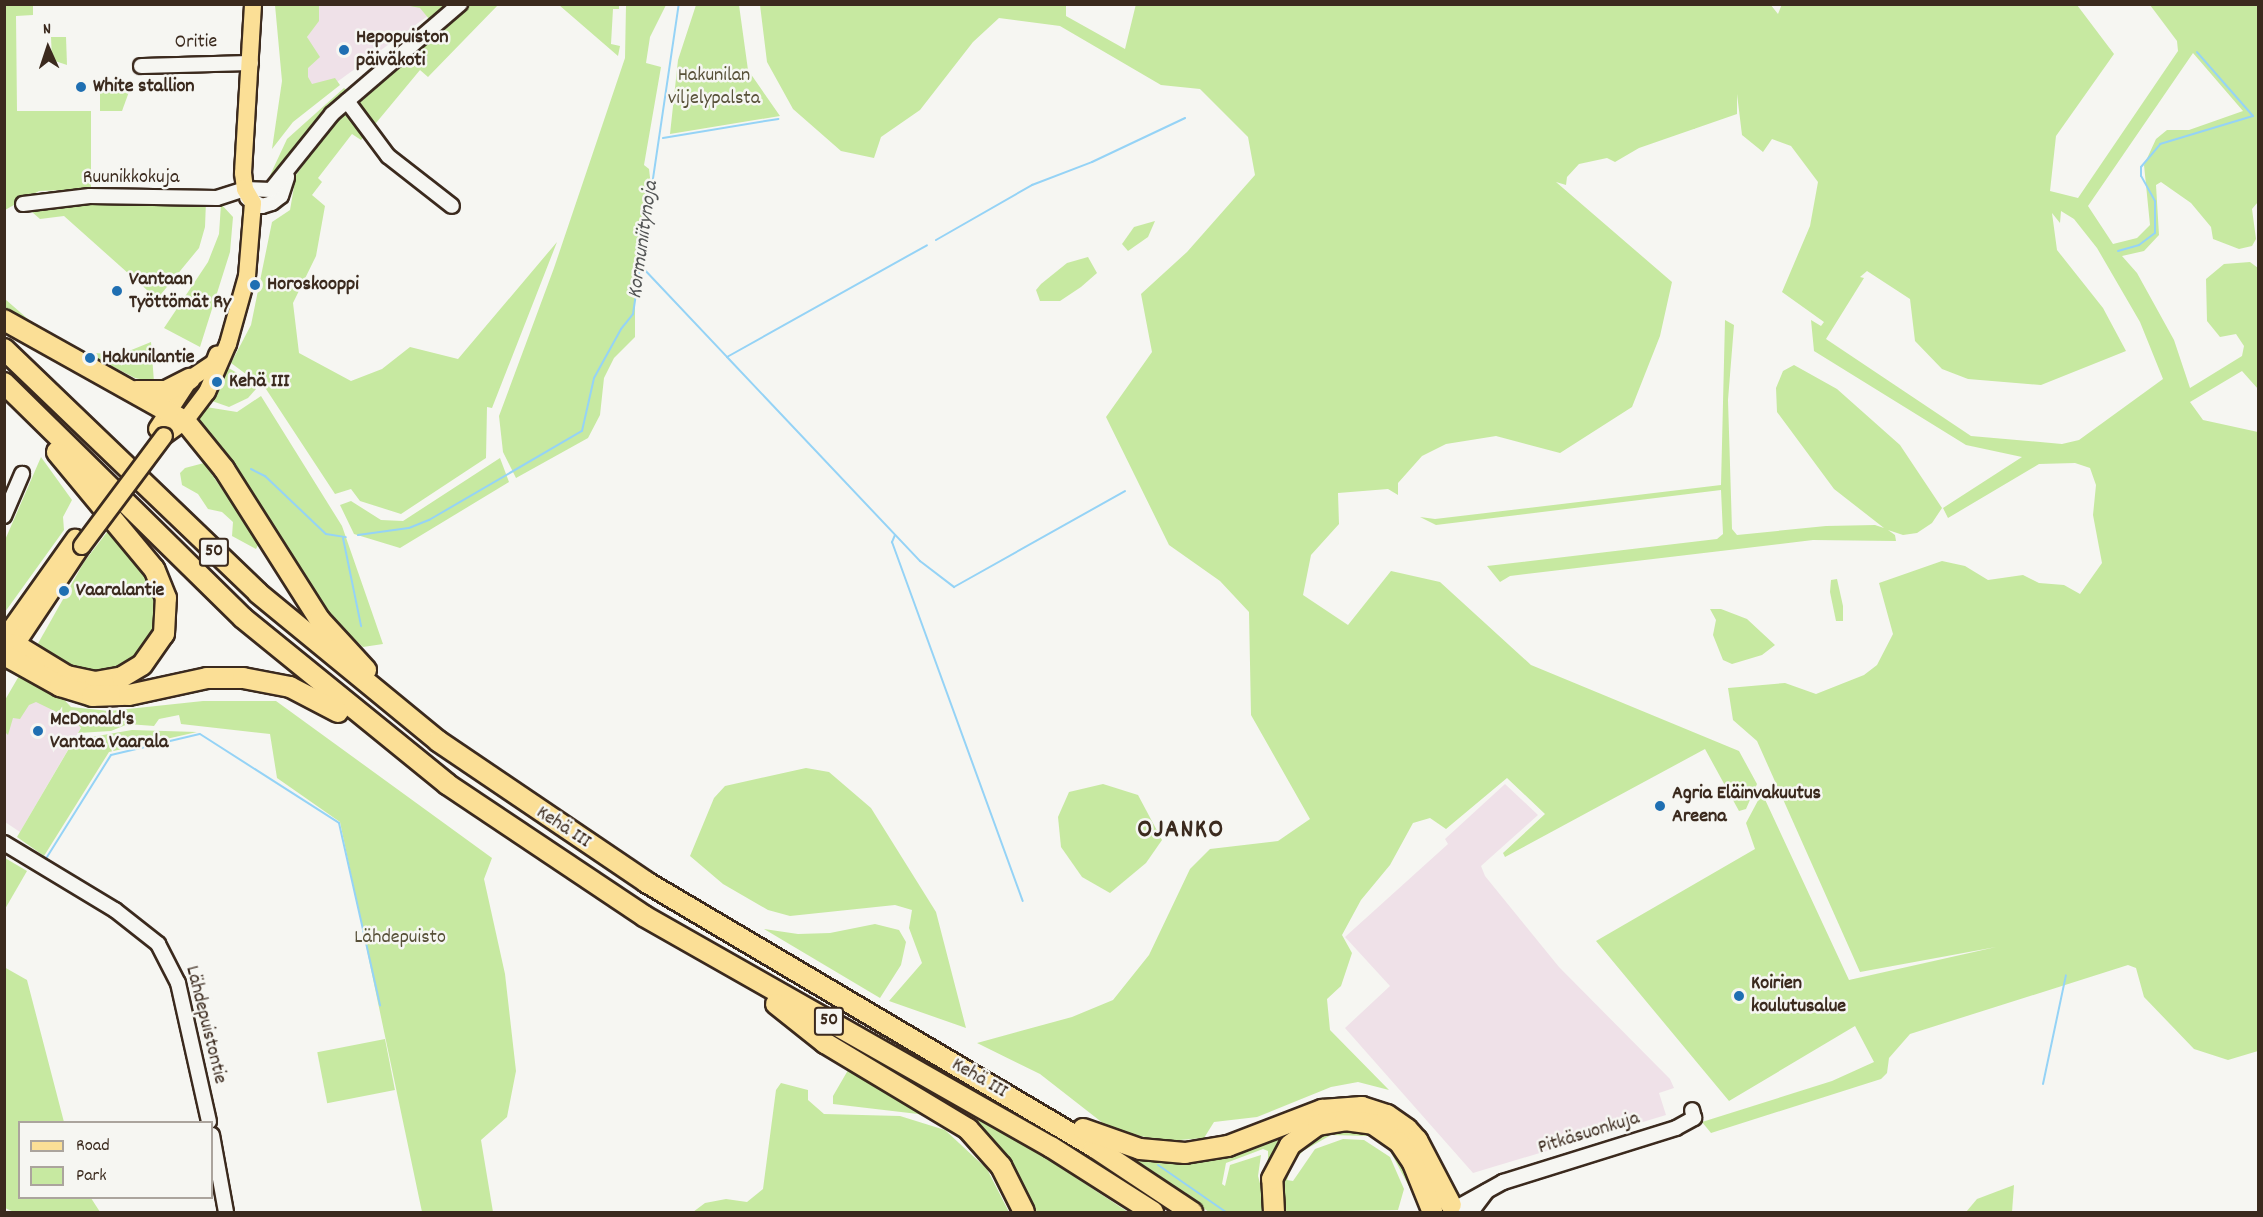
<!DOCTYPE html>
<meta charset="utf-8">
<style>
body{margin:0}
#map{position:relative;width:2263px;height:1217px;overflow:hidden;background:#f6f6f2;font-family:Dekko,sans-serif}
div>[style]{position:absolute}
.built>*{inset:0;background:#efe1e8}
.green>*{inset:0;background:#c7e9a1;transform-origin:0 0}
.stream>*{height:2px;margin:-1px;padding:0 1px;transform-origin:1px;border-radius:1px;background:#95d3f6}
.roads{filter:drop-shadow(2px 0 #3b2a1e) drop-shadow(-2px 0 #3b2a1e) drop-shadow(0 2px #3b2a1e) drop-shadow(0 -2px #3b2a1e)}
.minor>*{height:14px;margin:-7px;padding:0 7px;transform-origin:7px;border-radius:7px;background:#f6f6f2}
.major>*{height:16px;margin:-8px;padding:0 8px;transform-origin:8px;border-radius:8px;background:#fbdf96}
.highway>*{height:20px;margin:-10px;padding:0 10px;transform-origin:10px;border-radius:10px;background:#fbdf96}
.bridges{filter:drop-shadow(2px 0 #3b2a1e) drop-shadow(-2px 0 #3b2a1e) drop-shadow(0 2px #3b2a1e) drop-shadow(0 -2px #3b2a1e)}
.major-bridge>*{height:16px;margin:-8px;padding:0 8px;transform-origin:8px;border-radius:8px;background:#fbdf96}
.dots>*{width:16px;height:16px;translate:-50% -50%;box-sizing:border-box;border:3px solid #f6f6f2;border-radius:50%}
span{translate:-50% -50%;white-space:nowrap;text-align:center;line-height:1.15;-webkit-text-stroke:5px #f6f6f2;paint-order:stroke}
.shield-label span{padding:2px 4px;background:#f6f6f2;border:2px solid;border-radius:4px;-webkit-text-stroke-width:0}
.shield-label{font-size:18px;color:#3b2a1e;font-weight:700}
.poi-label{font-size:20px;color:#3b2a1e;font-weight:700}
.left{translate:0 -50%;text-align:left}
.street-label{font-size:20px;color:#3b2a1e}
.park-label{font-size:20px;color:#575038}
.water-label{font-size:21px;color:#525454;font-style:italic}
.district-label{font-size:26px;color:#3b2a1e;font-weight:700;letter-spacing:1.5px}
.frame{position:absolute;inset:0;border:6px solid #3b2a1e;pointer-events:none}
.legend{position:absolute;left:18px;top:1121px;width:195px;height:78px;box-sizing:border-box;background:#f6f6f2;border:2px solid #aba49d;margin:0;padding:8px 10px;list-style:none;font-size:18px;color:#3b2a1e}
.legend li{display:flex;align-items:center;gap:12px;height:30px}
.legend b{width:30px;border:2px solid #aba49d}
.north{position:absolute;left:18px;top:18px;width:60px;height:60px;-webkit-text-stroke:4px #f6f6f2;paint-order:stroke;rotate:357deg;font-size:16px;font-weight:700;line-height:24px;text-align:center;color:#3b2a1e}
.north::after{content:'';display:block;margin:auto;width:21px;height:27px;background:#3b2a1e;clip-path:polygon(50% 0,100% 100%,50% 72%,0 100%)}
</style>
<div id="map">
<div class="built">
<div style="clip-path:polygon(319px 5px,443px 5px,319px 95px,308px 84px,307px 16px)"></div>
<div style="clip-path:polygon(19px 691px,86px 719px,20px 832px,5px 822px,5px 714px)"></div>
<div style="clip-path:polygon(1505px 784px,1538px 815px,1481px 866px,1485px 876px,1559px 967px,1670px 1079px,1674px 1088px,1659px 1093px,1666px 1115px,1473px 1173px,1345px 1028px,1390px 986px,1345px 937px,1448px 844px,1445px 839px)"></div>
</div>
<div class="green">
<div style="clip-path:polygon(evenodd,1136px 4px,1770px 4px,1778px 14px,1782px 4px,2077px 5px,2114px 54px,2056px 136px,2050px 191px,2078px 198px,2178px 51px,2177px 41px,2150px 5px,2258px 5px,2258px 202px,2252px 209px,2256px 239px,2252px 246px,2239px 249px,2213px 239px,2211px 227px,2191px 203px,2161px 182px,2156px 185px,2159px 235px,2144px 251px,2122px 256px,2137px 273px,2174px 340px,2190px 388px,2242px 356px,2244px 346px,2236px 334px,2220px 337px,2207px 321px,2206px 279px,2224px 264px,2250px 262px,2258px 268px,2258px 389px,2242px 371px,2190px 402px,2203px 420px,2258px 432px,2258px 1051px,2228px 1060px,2194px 1049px,2144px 997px,2136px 968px,2128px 965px,1910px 1034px,1889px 1058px,1887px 1073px,1881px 1079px,1711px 1133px,1702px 1122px,1832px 1081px,1874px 1062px,1855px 1026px,1729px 1101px,1596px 941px,1755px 849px,1746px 823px,1762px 793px,1849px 980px,1996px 947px,1860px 972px,1757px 741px,1733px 720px,1728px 688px,1785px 683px,1816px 694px,1864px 675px,1877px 665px,1893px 634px,1879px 583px,1942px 561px,1965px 566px,1988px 580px,2023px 575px,2039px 583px,2064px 585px,2080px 594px,2102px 563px,2093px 515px,2096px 485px,2090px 468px,2075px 463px,2039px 464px,1948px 518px,1943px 508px,2022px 457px,1966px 445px,1814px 351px,1811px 320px,1821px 326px,1824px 322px,1782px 292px,1810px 226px,1818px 182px,1791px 146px,1772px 139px,1763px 152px,1742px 135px,1737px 94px,1737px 114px,1639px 148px,1615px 162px,1607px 158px,1579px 164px,1567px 177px,1566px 185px,1556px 182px,1672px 282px,1660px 336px,1632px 407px,1560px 453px,1496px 436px,1446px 444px,1422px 456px,1398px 483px,1398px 495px,1388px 489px,1338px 493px,1339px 524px,1311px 555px,1303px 595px,1348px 625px,1391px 571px,1440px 582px,1531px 665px,1739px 751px,1757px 784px,1746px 809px,1739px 811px,1705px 749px,1505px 857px,1503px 853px,1545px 814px,1507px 778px,1446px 829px,1430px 818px,1413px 823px,1390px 865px,1361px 900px,1342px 935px,1352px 953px,1341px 986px,1327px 999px,1330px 1030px,1389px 1090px,1358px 1082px,1331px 1087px,1257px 1117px,1214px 1122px,1204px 1138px,1167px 1141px,1113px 1131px,1040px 1074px,977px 1043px,1072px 1017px,1113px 1000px,1149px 955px,1190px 869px,1210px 849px,1278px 841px,1310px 819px,1251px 715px,1249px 612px,1220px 581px,1169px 545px,1106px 417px,1152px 352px,1141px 294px,1187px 252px,1255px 175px,1248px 137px,1200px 89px,1161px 85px,1060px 26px,999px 18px,973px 42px,920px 110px,881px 137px,874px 158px,841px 151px,793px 109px,767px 62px,760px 5px,1066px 5px,1066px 16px,1125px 49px,1136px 4px,2193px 53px,2243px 111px,2189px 130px,2167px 130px,2156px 139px,2144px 165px,2150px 225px,2137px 238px,2113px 244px,2088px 206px,2193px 53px,1136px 4px,2061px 211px,2074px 219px,2097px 248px,2140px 322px,2163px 379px,2079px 440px,2062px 444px,1971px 436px,1826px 339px,1864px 278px,1860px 277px,1867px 271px,1910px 299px,1915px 341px,1942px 369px,1968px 379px,2041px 385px,2126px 351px,2103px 308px,2057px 250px,2052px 213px,2060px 223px,2061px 211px)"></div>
<div style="clip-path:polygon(5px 5px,33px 5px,33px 15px,16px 16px,17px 111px,91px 111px,91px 189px,39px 191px,5px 210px)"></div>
<div style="clip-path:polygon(275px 5px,319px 5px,319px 21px,307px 37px,320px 57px,308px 68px,308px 77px,312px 84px,335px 78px,340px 85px,293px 122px,272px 149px,282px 81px)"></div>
<div style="clip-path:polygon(405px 5px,445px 5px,429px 19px,420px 8px)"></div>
<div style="clip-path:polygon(468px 5px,498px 5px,428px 77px,420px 70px,376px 123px,369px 125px,356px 106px)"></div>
<div style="clip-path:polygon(559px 5px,619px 5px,619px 9px,613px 9px,611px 44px,620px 46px,618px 56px)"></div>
<div style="clip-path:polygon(626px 5px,666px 5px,650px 37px,646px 63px,661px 67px,644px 165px,649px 169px,652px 195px,635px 303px,635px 337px,614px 358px,604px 378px,600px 415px,588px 438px,516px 478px,503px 452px,499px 416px,554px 268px,625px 58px)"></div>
<div style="clip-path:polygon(696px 5px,739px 5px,748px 70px,780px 116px,670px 134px,678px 60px)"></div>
<div style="clip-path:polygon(51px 37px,66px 37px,67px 65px,52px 60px)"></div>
<div style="clip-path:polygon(344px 88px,349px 92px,275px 180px,266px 184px,287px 139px)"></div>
<div style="clip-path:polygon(130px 89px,122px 111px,100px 111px,100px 90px)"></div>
<div style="clip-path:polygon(344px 110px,365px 135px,361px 140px,352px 134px,318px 178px,322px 182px,312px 195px,325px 206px,316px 256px,293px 303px,299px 353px,351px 381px,382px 369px,410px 347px,458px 359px,557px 242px,492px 408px,487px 407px,486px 458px,401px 514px,360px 501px,351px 489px,335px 494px,266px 389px,231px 363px,251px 325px,272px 222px,290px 210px,296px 175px)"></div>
<div style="clip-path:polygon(86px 199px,206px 201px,205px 227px,199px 248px,157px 299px,64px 216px,40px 219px,32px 212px,36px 204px)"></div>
<div style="clip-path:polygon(221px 204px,233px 217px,230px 252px,200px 347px,164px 328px,208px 262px,219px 234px)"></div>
<div style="clip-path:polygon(1155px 221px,1148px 237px,1128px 251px,1122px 244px,1134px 227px)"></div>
<div style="clip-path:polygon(1088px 257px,1097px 273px,1081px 287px,1060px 301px,1040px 301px,1036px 290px,1041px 284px,1067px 263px)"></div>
<div style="clip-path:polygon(5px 299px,29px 320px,80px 351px,67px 348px,5px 312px)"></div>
<div style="clip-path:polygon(1725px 320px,1734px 325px,1728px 400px,1732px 529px,1737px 535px,1826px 526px,1875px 525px,1884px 528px,1834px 489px,1777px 412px,1776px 388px,1783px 371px,1794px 365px,1837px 389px,1900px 445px,1942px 508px,1932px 523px,1917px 533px,1903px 535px,1888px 530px,1895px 535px,1896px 541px,1813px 540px,1510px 576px,1500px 582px,1487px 566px,1717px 539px,1723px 534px,1721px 490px,1436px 525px,1420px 517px,1435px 519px,1721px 485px)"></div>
<div style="clip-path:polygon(151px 342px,154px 382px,135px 378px,96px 358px,95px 353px,119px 355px)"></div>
<div style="clip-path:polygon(227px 367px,249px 380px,256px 389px,248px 398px,229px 407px,212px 401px)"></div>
<div style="clip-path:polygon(261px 396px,342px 526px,383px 644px,363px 647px,328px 616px,233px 465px,196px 420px,206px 407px,237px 412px)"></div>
<div style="clip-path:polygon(41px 457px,72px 500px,63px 517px,64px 530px,5px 612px,5px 540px)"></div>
<div style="clip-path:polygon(500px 458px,509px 482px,400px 548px,354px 534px,340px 505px,351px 501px,381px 520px,403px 521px)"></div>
<div style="clip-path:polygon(204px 463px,259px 543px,256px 549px,232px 536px,233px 522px,222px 512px,208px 509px,198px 494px,182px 485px,180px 473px,185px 468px)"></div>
<div style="clip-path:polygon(111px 527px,157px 585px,160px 630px,124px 671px,82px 674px,36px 647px,84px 562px)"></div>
<div style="clip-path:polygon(1837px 579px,1843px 606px,1843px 621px,1836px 621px,1830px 592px,1831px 580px)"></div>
<div style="clip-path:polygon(1710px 609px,1721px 609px,1747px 619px,1775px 645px,1762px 655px,1732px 664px,1723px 660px,1713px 635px,1716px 620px)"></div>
<div style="clip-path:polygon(23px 669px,51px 686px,71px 707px,109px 711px,203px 701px,276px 701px,492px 858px,484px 879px,505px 974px,516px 1071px,507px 1117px,481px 1140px,493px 1212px,422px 1212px,340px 822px,277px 778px,270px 734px,181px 724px,179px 715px,159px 719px,154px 726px,128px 724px,111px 731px,78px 733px,81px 728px,75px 721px,36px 702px,29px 705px,20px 719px,13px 718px,8px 735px,5px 732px,5px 700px)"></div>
<div style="clip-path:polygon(132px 730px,197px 732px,109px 752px,44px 856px,17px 837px,74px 740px)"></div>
<div style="clip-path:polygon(806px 768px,829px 772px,871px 808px,936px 912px,966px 1028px,889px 1001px,922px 963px,909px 928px,912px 910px,895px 905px,790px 916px,768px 910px,723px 884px,690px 856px,714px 798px,725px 786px)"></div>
<div style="clip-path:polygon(1103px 784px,1138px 795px,1162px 840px,1146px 863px,1110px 893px,1082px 877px,1061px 847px,1058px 817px,1069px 792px)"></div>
<div style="clip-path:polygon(5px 858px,27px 871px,5px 909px)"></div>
<div style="clip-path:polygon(875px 924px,899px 930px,906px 942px,901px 965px,880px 998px,764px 929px,798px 934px,830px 933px)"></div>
<div style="clip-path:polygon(4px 967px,27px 980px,64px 1122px,20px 1122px,20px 1198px,91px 1198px,100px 1212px,14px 1212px,5px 1208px)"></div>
<div style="left:385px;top:1039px;width:52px;height:69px;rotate:79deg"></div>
<div style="clip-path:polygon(851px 1065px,931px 1110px,971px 1140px,1002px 1178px,1019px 1212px,1016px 1212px,999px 1180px,980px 1154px,946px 1125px,918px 1114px,833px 1104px,833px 1096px)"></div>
<div style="clip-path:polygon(781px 1083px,808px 1090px,808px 1100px,824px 1114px,900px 1116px,945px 1130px,987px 1169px,1009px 1212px,693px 1212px,705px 1203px,726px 1199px,747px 1202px,763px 1189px,776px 1090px)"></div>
<div style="clip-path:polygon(927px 1089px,1040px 1154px,1128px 1212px,1030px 1212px)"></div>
<div style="clip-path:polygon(evenodd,1308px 1119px,1392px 1129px,1302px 1129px,1270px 1212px,1209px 1212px,1115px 1149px,1164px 1157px,1308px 1119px,1263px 1149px,1268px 1151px,1268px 1158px,1262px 1191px,1258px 1176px,1261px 1155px,1230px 1165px,1225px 1186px,1222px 1184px,1226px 1163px,1263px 1149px)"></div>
<div style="clip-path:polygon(1351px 1125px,1391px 1141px,1421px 1192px,1413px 1194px,1389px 1149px,1369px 1136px,1331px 1135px,1303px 1151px,1292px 1163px,1287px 1180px,1293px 1181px,1315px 1149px,1343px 1139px,1364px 1140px,1390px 1157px,1404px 1189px,1398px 1210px,1281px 1212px,1281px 1171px,1289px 1156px,1317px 1132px)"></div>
<div style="clip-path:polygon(2014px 1185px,2012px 1212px,1966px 1212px,1977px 1199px)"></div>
</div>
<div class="stream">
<div style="left:663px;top:138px;width:117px;rotate:-9.4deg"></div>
<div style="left:936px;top:240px;width:111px;rotate:-29.8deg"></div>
<div style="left:1032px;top:185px;width:64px;rotate:-21deg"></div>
<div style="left:1092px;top:162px;width:103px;rotate:-25.3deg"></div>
<div style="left:2118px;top:251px;width:22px;rotate:-16deg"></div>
<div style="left:2139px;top:245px;width:20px;rotate:-37deg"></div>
<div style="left:2155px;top:233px;width:32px;rotate:-90deg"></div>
<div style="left:2155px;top:201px;width:29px;rotate:-119deg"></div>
<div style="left:2141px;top:176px;width:9px;rotate:-90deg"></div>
<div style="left:2141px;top:167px;width:30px;rotate:-50deg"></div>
<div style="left:2160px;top:144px;width:97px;rotate:-16.8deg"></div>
<div style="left:2253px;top:116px;width:85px;rotate:-131.2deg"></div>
<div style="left:642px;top:267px;width:124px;rotate:46.6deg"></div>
<div style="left:727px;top:357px;width:229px;rotate:-29.2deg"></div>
<div style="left:727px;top:357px;width:281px;rotate:46.6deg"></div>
<div style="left:920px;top:561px;width:43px;rotate:37.4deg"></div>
<div style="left:954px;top:587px;width:196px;rotate:-29.3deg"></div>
<div style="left:251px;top:469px;width:16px;rotate:27deg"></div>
<div style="left:265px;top:476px;width:84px;rotate:43.6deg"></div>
<div style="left:326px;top:534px;width:20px;rotate:9deg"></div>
<div style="left:358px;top:535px;width:51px;rotate:-7.8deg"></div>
<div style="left:409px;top:528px;width:22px;rotate:-22deg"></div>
<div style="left:429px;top:520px;width:177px;rotate:-30.2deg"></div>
<div style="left:582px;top:431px;width:54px;rotate:-77.2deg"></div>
<div style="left:594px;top:378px;width:56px;rotate:-61.1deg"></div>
<div style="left:621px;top:329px;width:19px;rotate:-51deg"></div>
<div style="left:633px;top:314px;width:313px;rotate:-81.6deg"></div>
<div style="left:895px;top:535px;width:8px;rotate:113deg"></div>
<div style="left:892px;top:542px;width:382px;rotate:70deg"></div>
<div style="left:343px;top:538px;width:90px;rotate:78.4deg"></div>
<div style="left:47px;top:857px;width:120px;rotate:-57.9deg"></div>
<div style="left:111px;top:755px;width:91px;rotate:-13.3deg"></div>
<div style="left:200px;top:734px;width:165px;rotate:32.6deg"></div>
<div style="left:339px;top:823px;width:187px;rotate:77.3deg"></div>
<div style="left:2043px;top:1084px;width:111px;rotate:-78.1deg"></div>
<div style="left:1158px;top:1165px;width:83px;rotate:34.7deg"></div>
</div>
<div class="roads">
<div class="minor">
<div style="left:141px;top:66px;width:110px;rotate:-1.6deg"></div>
<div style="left:347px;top:101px;width:69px;rotate:53.3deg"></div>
<div style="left:388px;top:156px;width:81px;rotate:38deg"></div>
<div style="left:247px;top:198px;width:17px;rotate:28deg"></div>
<div style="left:262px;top:206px;width:10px;rotate:-17deg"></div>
<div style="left:272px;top:203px;width:11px;rotate:-38deg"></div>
<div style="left:281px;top:196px;width:20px;rotate:-72deg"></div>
<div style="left:23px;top:204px;width:67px;rotate:-6.8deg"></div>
<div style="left:90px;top:196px;width:127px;rotate:0.9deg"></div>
<div style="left:217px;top:198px;width:29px;rotate:-18deg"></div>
<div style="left:245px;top:189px;width:26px;rotate:2deg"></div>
<div style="left:271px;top:190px;width:97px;rotate:-51.2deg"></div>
<div style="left:332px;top:114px;width:169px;rotate:-40.7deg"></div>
<div style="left:4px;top:516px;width:46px;rotate:-66.8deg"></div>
<div style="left:4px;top:843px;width:130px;rotate:31.1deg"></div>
<div style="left:115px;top:910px;width:55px;rotate:38.3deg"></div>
<div style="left:158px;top:944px;width:44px;rotate:62.9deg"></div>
<div style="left:178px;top:983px;width:142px;rotate:77.4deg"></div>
<div style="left:212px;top:1135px;width:78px;rotate:79.7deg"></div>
<div style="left:1456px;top:1208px;width:54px;rotate:-29deg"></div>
<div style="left:1503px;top:1182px;width:181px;rotate:-17.3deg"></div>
<div style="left:1676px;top:1128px;width:21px;rotate:-29deg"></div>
<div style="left:1694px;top:1118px;width:8px;rotate:-104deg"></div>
<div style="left:1471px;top:1212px;width:26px;rotate:-53deg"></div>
</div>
<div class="major">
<div style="left:157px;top:429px;width:60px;rotate:-56.6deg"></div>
<div style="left:190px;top:379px;width:29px;rotate:-34deg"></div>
<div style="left:214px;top:363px;width:9px;rotate:-69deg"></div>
<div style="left:164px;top:436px;width:26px;rotate:-36deg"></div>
<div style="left:185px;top:421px;width:36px;rotate:-53deg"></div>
<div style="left:207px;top:392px;width:52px;rotate:-66.4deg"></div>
<div style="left:228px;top:344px;width:71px;rotate:-74.4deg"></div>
<div style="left:247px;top:276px;width:73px;rotate:-85.3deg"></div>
<div style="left:253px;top:203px;width:16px;rotate:-120deg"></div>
<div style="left:245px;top:189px;width:16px;rotate:-97deg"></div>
<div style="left:243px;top:173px;width:169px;rotate:-86.6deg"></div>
<div style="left:4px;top:638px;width:123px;rotate:-54.6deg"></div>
<div style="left:9px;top:655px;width:131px;rotate:-56.2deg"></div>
</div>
<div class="highway">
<div style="left:4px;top:320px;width:207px;rotate:29.2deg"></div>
<div style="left:185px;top:421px;width:62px;rotate:50.9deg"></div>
<div style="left:224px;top:469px;width:179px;rotate:57.6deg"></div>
<div style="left:320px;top:620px;width:68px;rotate:47.4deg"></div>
<div style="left:4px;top:349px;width:352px;rotate:43.8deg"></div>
<div style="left:258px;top:593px;width:233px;rotate:39.4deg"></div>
<div style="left:438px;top:741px;width:251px;rotate:34.1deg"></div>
<div style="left:646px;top:882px;width:521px;rotate:30.61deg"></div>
<div style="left:1094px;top:1147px;width:118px;rotate:33.6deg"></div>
<div style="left:4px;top:383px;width:335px;rotate:44.5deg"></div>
<div style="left:243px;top:618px;width:263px;rotate:39.1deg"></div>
<div style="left:447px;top:784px;width:237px;rotate:33.8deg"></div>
<div style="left:644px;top:916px;width:468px;rotate:29.6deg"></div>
<div style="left:1051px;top:1147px;width:121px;rotate:32.5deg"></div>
<div style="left:136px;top:391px;width:30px"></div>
<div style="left:166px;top:391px;width:27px;rotate:-27deg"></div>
<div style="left:4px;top:644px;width:12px;rotate:5deg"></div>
<div style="left:16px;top:645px;width:60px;rotate:31.3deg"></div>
<div style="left:67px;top:676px;width:29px;rotate:12deg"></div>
<div style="left:95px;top:682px;width:27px;rotate:-10deg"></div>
<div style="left:122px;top:677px;width:23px;rotate:-31deg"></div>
<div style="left:142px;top:665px;width:38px;rotate:-55deg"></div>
<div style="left:164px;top:634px;width:36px;rotate:-87deg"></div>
<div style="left:166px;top:598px;width:31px;rotate:-112deg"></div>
<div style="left:154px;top:569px;width:152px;rotate:-129.7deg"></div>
<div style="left:4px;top:650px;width:8px;rotate:60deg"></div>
<div style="left:8px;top:657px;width:60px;rotate:29.1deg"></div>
<div style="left:60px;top:686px;width:34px;rotate:17deg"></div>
<div style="left:92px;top:696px;width:37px;rotate:-2deg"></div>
<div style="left:129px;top:695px;width:80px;rotate:-12.3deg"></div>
<div style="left:207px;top:678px;width:36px"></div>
<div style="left:243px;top:678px;width:48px;rotate:10.8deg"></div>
<div style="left:290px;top:687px;width:54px;rotate:27.5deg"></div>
<div style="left:776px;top:1004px;width:63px;rotate:38.5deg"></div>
<div style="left:825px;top:1043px;width:167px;rotate:31deg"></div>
<div style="left:968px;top:1129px;width:50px;rotate:48.3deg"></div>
<div style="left:1001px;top:1166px;width:51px;rotate:63.4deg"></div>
<div style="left:1083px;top:1129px;width:60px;rotate:19.3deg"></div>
<div style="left:1140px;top:1149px;width:45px;rotate:5.1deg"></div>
<div style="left:1185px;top:1153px;width:44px;rotate:-9.2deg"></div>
<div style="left:1228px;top:1146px;width:101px;rotate:-21deg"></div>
<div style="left:1322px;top:1110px;width:40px;rotate:-4.3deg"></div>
<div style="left:1362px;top:1107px;width:26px;rotate:18deg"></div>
<div style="left:1387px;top:1115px;width:24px;rotate:35deg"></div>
<div style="left:1407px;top:1129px;width:15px;rotate:48deg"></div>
<div style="left:1417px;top:1140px;width:73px;rotate:62.4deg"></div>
<div style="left:1274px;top:1212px;width:33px;rotate:-93deg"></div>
<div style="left:1272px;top:1179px;width:38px;rotate:-62deg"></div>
<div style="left:1290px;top:1145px;width:34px;rotate:-36deg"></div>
<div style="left:1318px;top:1125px;width:27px;rotate:-10deg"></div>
<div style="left:1345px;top:1120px;width:28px;rotate:8deg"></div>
<div style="left:1373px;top:1124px;width:32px;rotate:35deg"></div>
<div style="left:1399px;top:1142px;width:25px;rotate:56deg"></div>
<div style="left:1413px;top:1163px;width:51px;rotate:68deg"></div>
</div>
</div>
<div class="bridges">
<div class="major-bridge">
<div style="left:82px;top:546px;width:137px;rotate:-53.3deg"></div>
</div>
</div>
<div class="dots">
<div style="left:344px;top:50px;background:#1f6fb2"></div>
<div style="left:81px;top:87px;background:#1f6fb2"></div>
<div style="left:255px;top:285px;background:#1f6fb2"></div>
<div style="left:117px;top:291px;background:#1f6fb2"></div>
<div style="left:90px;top:358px;background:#1f6fb2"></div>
<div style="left:217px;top:382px;background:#1f6fb2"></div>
<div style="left:64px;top:591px;background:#1f6fb2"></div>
<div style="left:38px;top:731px;background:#1f6fb2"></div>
<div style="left:1660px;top:806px;background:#1f6fb2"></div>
<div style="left:1739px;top:996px;background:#1f6fb2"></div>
</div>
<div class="shield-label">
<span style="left:214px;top:552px">50</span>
<span style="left:829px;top:1021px">50</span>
</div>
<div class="poi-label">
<span class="left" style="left:356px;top:50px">Hepopuiston<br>päiväkoti</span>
<span class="left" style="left:93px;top:87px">White stallion</span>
<span class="left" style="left:129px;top:292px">Vantaan<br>Työttömät Ry</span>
<span class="left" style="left:267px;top:285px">Horoskooppi</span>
<span class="left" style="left:102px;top:358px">Hakunilantie</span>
<span class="left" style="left:229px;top:382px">Kehä III</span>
<span class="left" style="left:76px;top:591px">Vaaralantie</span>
<span class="left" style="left:50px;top:732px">McDonald's<br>Vantaa Vaarala</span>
<span class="left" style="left:1672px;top:806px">Agria Eläinvakuutus<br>Areena</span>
<span class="left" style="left:1751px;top:996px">Koirien<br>koulutusalue</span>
</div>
<div class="street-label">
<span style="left:196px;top:43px;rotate:-1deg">Oritie</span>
<span style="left:131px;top:178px">Ruunikkokuja</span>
<span style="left:563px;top:828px;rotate:33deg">Kehä III</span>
<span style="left:205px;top:1025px;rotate:76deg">Lähdepuistontie</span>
<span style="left:979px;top:1079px;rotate:30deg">Kehä III</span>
<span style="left:1589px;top:1134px;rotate:-17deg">Pitkäsuonkuja</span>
</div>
<div class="park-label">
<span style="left:714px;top:88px">Hakunilan<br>viljelypalsta</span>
<span style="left:400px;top:938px">Lähdepuisto</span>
</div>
<div class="water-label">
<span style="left:644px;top:240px;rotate:-82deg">Kormuniitynoja</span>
</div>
<div class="district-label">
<span style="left:1181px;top:831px">OJANKO</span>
</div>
<div class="frame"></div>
<ul class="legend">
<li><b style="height:8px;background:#fbdf96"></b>Road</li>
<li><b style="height:16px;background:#c7e9a1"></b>Park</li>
</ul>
<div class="north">N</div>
</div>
